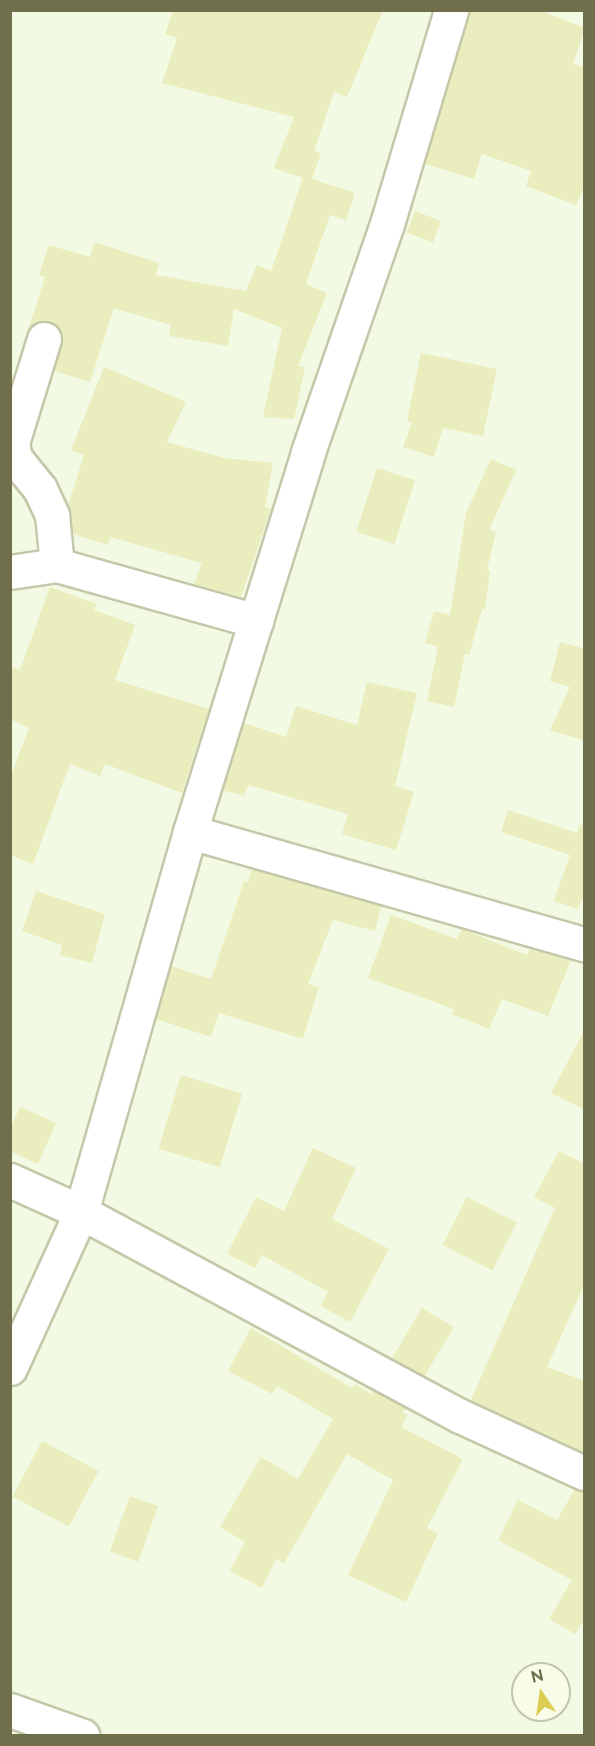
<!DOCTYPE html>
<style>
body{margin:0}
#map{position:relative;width:595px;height:1746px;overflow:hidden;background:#f3fae3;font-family:Raleway,sans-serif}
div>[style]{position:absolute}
.building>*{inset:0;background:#eaedbd;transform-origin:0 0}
.roads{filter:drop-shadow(2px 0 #c4c8a9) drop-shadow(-2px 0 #c4c8a9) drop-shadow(0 2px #c4c8a9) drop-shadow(0 -2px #c4c8a9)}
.minor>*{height:33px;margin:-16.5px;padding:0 16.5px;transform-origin:16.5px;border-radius:16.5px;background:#fff}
.tertiary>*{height:33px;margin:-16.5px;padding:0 16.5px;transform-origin:16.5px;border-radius:16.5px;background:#fff}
span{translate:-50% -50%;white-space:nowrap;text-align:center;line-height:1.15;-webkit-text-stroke:4.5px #f8fde9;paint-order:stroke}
.frame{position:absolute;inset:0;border:12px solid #6f704b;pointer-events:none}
.north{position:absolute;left:511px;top:1662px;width:60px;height:60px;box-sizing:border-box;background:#f8fde9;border:2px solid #c1c5aa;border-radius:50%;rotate:347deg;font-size:16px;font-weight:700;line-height:24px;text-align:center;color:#6f704b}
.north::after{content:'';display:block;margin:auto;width:21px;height:27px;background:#dbcd51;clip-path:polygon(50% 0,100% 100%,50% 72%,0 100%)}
</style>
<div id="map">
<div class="building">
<div style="clip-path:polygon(173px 10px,383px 10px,347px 97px,334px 92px,314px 151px,321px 153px,312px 179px,355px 193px,346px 220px,330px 215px,306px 284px,327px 293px,298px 366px,305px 367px,294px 419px,263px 417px,282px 328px,234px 309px,228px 346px,169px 336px,171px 325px,114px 308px,90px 382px,54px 371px,62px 344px,57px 326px,40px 321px,28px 331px,45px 277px,39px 275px,49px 245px,90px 257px,94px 242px,159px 263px,156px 275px,246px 291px,257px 265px,271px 271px,303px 178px,274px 168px,294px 117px,162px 83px,177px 38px,165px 34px)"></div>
<div style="clip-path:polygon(469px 10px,539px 10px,585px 28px,573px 64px,585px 68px,585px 184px,576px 205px,526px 186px,531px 171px,482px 154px,474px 179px,425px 164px)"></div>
<div style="left:415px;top:211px;width:28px;height:23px;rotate:21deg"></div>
<div style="clip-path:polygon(421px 353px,497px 369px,483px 436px,443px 428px,434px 457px,403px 447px,412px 422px,407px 421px)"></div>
<div style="clip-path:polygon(104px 367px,186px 402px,167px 442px,224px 458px,273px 463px,265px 507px,271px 509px,241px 597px,194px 584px,202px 563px,110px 537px,108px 545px,73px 534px,68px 506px,84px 455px,71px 450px)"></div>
<div style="clip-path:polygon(491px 459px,516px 470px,489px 530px,496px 532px,487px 570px,490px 571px,485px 610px,482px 609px,469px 655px,465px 654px,454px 707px,427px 701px,438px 647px,425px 643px,434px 611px,450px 615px,466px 513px)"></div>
<div style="left:377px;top:468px;width:40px;height:67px;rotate:18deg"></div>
<div style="clip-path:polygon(50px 587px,97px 604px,94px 610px,135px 625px,115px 680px,209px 709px,182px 793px,105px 764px,100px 776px,70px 764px,33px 864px,10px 855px,10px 778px,29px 728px,10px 719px,10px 666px,20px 670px)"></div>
<div style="clip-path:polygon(560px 642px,585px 649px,585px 741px,550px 730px,570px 687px,550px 681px)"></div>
<div style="clip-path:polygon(367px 682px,417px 693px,395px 786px,414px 792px,396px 850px,342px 834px,348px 814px,248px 785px,244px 796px,223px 790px,244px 723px,286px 737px,296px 706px,357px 725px)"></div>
<div style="clip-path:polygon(508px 810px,577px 833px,580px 825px,585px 825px,585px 891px,578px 909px,554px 901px,570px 855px,501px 832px)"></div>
<div style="clip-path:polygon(252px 869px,381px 906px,375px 931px,333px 920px,308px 984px,319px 987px,303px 1039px,219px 1013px,211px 1037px,156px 1019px,171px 966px,211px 979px,244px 881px,248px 882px)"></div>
<div style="clip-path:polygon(36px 891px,105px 914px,92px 963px,60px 955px,62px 945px,22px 931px)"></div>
<div style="clip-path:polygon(391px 915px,457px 939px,462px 929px,527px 955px,530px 948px,571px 960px,548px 1016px,502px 999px,489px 1029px,452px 1014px,454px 1009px,368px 978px)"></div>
<div style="clip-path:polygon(585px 1029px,585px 1110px,551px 1093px)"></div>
<div style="left:181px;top:1075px;width:64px;height:77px;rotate:17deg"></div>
<div style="clip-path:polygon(20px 1107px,56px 1123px,38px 1164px,10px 1151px,10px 1129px)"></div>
<div style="clip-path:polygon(313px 1148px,356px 1168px,332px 1219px,389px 1249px,350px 1322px,321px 1306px,328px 1292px,262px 1255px,255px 1268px,227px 1254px,256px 1197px,284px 1211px)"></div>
<div style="clip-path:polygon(559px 1151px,585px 1164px,585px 1283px,547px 1367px,585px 1381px,585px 1453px,471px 1400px,555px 1208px,534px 1197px)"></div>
<div style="left:467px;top:1197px;width:56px;height:54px;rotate:27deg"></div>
<div style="left:422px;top:1308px;width:37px;height:58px;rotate:31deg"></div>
<div style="clip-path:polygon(251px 1328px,352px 1388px,354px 1384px,371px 1394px,374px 1391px,406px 1408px,403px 1413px,408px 1415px,401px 1427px,463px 1459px,427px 1528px,438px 1533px,406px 1602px,348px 1575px,393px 1480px,347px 1454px,284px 1563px,276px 1559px,262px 1588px,230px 1571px,245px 1542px,220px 1527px,261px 1457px,298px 1479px,333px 1419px,277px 1386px,272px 1394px,228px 1371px)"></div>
<div style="left:42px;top:1441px;width:64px;height:63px;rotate:28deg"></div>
<div style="clip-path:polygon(575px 1489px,585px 1492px,585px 1618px,575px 1634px,549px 1619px,572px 1580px,498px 1540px,518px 1500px,557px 1520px)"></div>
<div style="left:130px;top:1496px;width:30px;height:59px;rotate:20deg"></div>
</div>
<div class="roads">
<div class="minor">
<div style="left:44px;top:339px;width:109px;rotate:107.1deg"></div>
<div style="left:12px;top:443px;width:15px;rotate:79deg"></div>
<div style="left:15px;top:458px;width:40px;rotate:51deg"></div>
<div style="left:40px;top:489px;width:29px;rotate:65deg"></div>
<div style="left:52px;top:515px;width:50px;rotate:84.3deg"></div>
<div style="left:10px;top:572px;width:48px;rotate:-8.5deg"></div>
<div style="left:57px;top:565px;width:207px;rotate:15.7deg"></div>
<div style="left:190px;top:832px;width:410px;rotate:15.9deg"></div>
<div style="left:10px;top:1368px;width:171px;rotate:-65.5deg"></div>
<div style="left:81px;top:1212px;width:395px;rotate:-74deg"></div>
<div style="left:190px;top:832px;width:398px;rotate:-72.7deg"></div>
<div style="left:308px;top:452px;width:241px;rotate:-70.9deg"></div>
<div style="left:387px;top:224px;width:223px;rotate:-73.3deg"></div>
<div style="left:10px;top:1710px;width:77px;rotate:19.6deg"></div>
</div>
<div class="tertiary">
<div style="left:10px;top:1180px;width:78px;rotate:24.3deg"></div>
<div style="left:81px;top:1212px;width:430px;rotate:28.3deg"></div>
<div style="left:460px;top:1416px;width:136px;rotate:24.7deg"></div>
</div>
</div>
<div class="frame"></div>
<div class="north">N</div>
</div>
